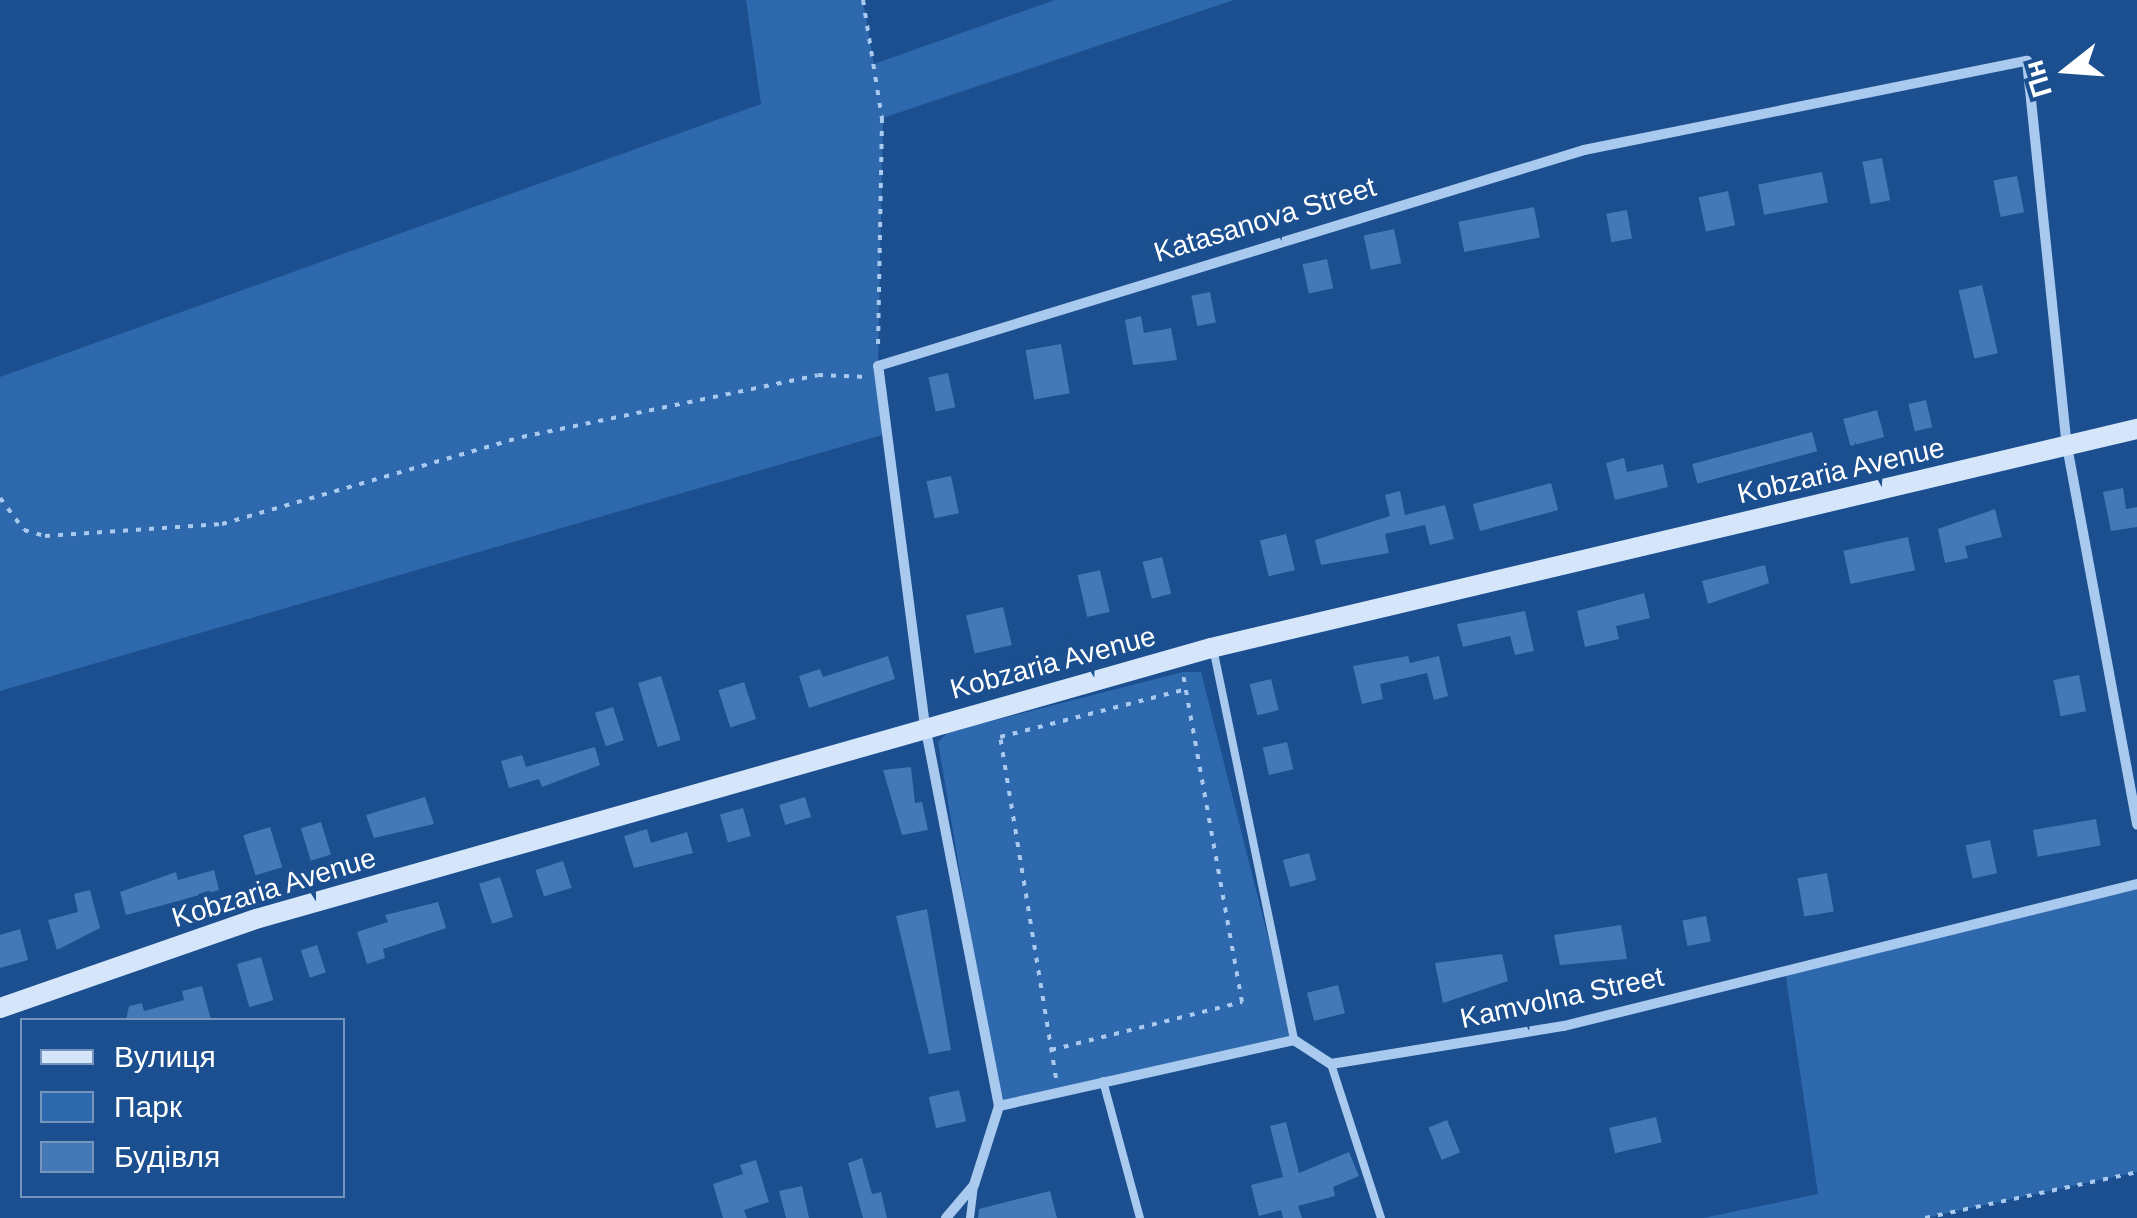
<!DOCTYPE html>
<meta charset="utf-8">
<style>
body{margin:0}
#map{position:relative;width:2137px;height:1218px;overflow:hidden;background:#1b4f8f;font-family:Arial,sans-serif}
div>[style]{position:absolute}
.green>*{inset:0;background:#2e69ad}
.building>*{inset:0;background:#4478b7;transform-origin:0 0}
.path>*{height:4px;margin-top:-2px;transform-origin:0;background:repeating-linear-gradient(90deg,#a9c9ee 0 5px,transparent 0 13px)}
.service>*{height:8px;margin:-4px;padding:0 4px;transform-origin:4px;border-radius:4px;background:#a9c9ee}
.minor>*{height:10px;margin:-5px;padding:0 5px;transform-origin:5px;border-radius:5px;background:#a9c9ee}
.secondary>*{height:20px;margin:-10px;padding:0 10px;transform-origin:10px;border-radius:10px;background:#d6e6fa}
span{translate:-50% -50%;white-space:nowrap;text-align:center;line-height:1.15;-webkit-text-stroke:10px #1b4f8f;paint-order:stroke}
.street-label{font-size:28px;color:#fff}
.legend{position:absolute;left:20px;top:1018px;width:325px;height:180px;box-sizing:border-box;background:#1b4f8f;border:2px solid #7695bc;margin:0;padding:12px 18px;list-style:none;font-size:30px;color:#fff}
.legend li{display:flex;align-items:center;gap:20px;height:50px}
.legend b{width:50px;border:2px solid #7695bc}
.north{position:absolute;left:2017px;top:20px;width:100px;height:100px;-webkit-text-stroke:8px #1b4f8f;paint-order:stroke;rotate:253deg;font-size:28px;font-weight:700;line-height:40px;text-align:center;color:#fff}
.north::after{content:'';display:block;margin:auto;width:35px;height:45px;background:#fff;clip-path:polygon(50% 0,100% 100%,50% 72%,0 100%)}
</style>
<div id="map">
<div class="green">
<div style="clip-path:polygon(746px 0,863px 0,874px 64px,1055px 0,1234px 0,883px 118px,878px 366px,889px 433px,0 691px,0 377px,761px 104px)"></div>
<div style="clip-path:polygon(1183px 672px,1201px 672px,1294px 1040px,999px 1106px,938px 742px,948px 732px)"></div>
<div style="clip-path:polygon(2137px 884px,2137px 1172px,1925px 1218px,1703px 1218px,1818px 1194px,1785px 971px)"></div>
</div>
<div class="building">
<div style="left:1882px;top:158px;width:43px;height:20px;rotate:79deg"></div>
<div style="left:1822px;top:172px;width:31px;height:65px;rotate:79deg"></div>
<div style="left:2017px;top:176px;width:37px;height:24px;rotate:79deg"></div>
<div style="left:1728px;top:191px;width:35px;height:30px;rotate:78deg"></div>
<div style="left:1534px;top:207px;width:31px;height:77px;rotate:79deg"></div>
<div style="left:1627px;top:210px;width:29px;height:21px;rotate:80deg"></div>
<div style="left:1394px;top:229px;width:35px;height:31px;rotate:78deg"></div>
<div style="left:1327px;top:259px;width:30px;height:25px;rotate:78deg"></div>
<div style="left:1982px;top:285px;width:70px;height:24px;rotate:77deg"></div>
<div style="left:1210px;top:292px;width:31px;height:19px;rotate:79deg"></div>
<div style="clip-path:polygon(1141px 316px,1144px 333px,1171px 328px,1177px 360px,1133px 365px,1125px 320px)"></div>
<div style="left:1061px;top:344px;width:50px;height:36px;rotate:80deg"></div>
<div style="left:948px;top:373px;width:35px;height:20px;rotate:78deg"></div>
<div style="left:1926px;top:400px;width:28px;height:18px;rotate:77deg"></div>
<div style="left:1877px;top:410px;width:28px;height:35px;rotate:75deg"></div>
<div style="left:1812px;top:432px;width:20px;height:124px;rotate:75deg"></div>
<div style="clip-path:polygon(1624px 458px,1627px 472px,1663px 464px,1668px 487px,1615px 500px,1606px 463px)"></div>
<div style="left:951px;top:476px;width:38px;height:25px;rotate:78deg"></div>
<div style="left:1551px;top:483px;width:28px;height:81px;rotate:75deg"></div>
<div style="clip-path:polygon(2123px 488px,2126px 509px,2137px 507px,2137px 527px,2111px 531px,2103px 492px)"></div>
<div style="clip-path:polygon(1400px 491px,1405px 515px,1445px 505px,1454px 539px,1430px 545px,1425px 525px,1385px 534px,1389px 553px,1321px 565px,1315px 540px,1390px 516px,1385px 495px)"></div>
<div style="clip-path:polygon(1995px 509px,2002px 537px,1965px 546px,1968px 558px,1945px 563px,1938px 529px)"></div>
<div style="left:1286px;top:534px;width:37px;height:27px;rotate:76deg"></div>
<div style="left:1908px;top:537px;width:34px;height:66px;rotate:78deg"></div>
<div style="left:1162px;top:557px;width:38px;height:20px;rotate:76deg"></div>
<div style="clip-path:polygon(1765px 565px,1769px 583px,1708px 604px,1702px 581px)"></div>
<div style="left:1100px;top:570px;width:43px;height:23px;rotate:77deg"></div>
<div style="clip-path:polygon(1644px 593px,1650px 618px,1616px 626px,1619px 639px,1585px 647px,1577px 611px)"></div>
<div style="left:1003px;top:607px;width:39px;height:38px;rotate:77deg"></div>
<div style="clip-path:polygon(1525px 611px,1534px 651px,1515px 655px,1510px 636px,1463px 647px,1457px 624px)"></div>
<div style="clip-path:polygon(888px 656px,895px 679px,809px 708px,799px 676px,820px 669px,823px 677px)"></div>
<div style="clip-path:polygon(1408px 656px,1410px 663px,1439px 656px,1448px 696px,1434px 700px,1427px 673px,1380px 684px,1383px 699px,1362px 704px,1353px 666px)"></div>
<div style="left:2079px;top:675px;width:37px;height:26px;rotate:79deg"></div>
<div style="left:661px;top:676px;width:67px;height:24px;rotate:73deg"></div>
<div style="left:1271px;top:679px;width:32px;height:22px;rotate:76deg"></div>
<div style="left:744px;top:682px;width:39px;height:27px;rotate:72deg"></div>
<div style="left:613px;top:707px;width:35px;height:19px;rotate:72deg"></div>
<div style="left:1287px;top:742px;width:28px;height:25px;rotate:77deg"></div>
<div style="clip-path:polygon(595px 747px,600px 765px,542px 787px,539px 779px,509px 788px,501px 761px,522px 755px,526px 767px)"></div>
<div style="clip-path:polygon(911px 767px,915px 803px,922px 802px,928px 830px,902px 835px,883px 770px)"></div>
<div style="clip-path:polygon(425px 797px,434px 824px,374px 838px,366px 815px)"></div>
<div style="left:805px;top:797px;width:21px;height:27px;rotate:73deg"></div>
<div style="left:743px;top:808px;width:29px;height:24px;rotate:74deg"></div>
<div style="left:2096px;top:819px;width:27px;height:64px;rotate:80deg"></div>
<div style="left:321px;top:822px;width:34px;height:21px;rotate:73deg"></div>
<div style="left:270px;top:827px;width:42px;height:28px;rotate:73deg"></div>
<div style="clip-path:polygon(647px 829px,651px 843px,687px 832px,693px 853px,634px 868px,624px 836px)"></div>
<div style="left:1990px;top:840px;width:34px;height:25px;rotate:78deg"></div>
<div style="left:1309px;top:853px;width:28px;height:27px;rotate:75deg"></div>
<div style="left:563px;top:861px;width:28px;height:29px;rotate:72deg"></div>
<div style="clip-path:polygon(214px 870px,219px 890px,126px 915px,120px 892px,176px 872px,178px 880px)"></div>
<div style="left:1827px;top:873px;width:39px;height:30px;rotate:80deg"></div>
<div style="left:500px;top:877px;width:42px;height:22px;rotate:72deg"></div>
<div style="clip-path:polygon(90px 890px,100px 928px,57px 950px,48px 920px,78px 912px,74px 894px)"></div>
<div style="clip-path:polygon(438px 902px,446px 928px,383px 949px,385px 958px,367px 964px,357px 932px,388px 922px,385px 915px)"></div>
<div style="clip-path:polygon(927px 909px,951px 1050px,929px 1054px,896px 916px)"></div>
<div style="left:1706px;top:916px;width:26px;height:24px;rotate:79deg"></div>
<div style="clip-path:polygon(1621px 925px,1627px 959px,1560px 965px,1554px 935px)"></div>
<div style="clip-path:polygon(20px 929px,28px 960px,0 968px,0 935px)"></div>
<div style="left:317px;top:945px;width:29px;height:17px;rotate:72deg"></div>
<div style="clip-path:polygon(1502px 954px,1508px 981px,1443px 1003px,1435px 963px)"></div>
<div style="left:261px;top:957px;width:45px;height:25px;rotate:74deg"></div>
<div style="left:1338px;top:985px;width:29px;height:32px;rotate:76deg"></div>
<div style="clip-path:polygon(202px 986px,211px 1020px,126px 1020px,129px 1006px,142px 1003px,144px 1011px,184px 1000px,182px 991px)"></div>
<div style="left:959px;top:1090px;width:32px;height:31px;rotate:77deg"></div>
<div style="left:1656px;top:1117px;width:26px;height:48px;rotate:77deg"></div>
<div style="left:1447px;top:1120px;width:35px;height:20px;rotate:68deg"></div>
<div style="clip-path:polygon(1286px 1122px,1299px 1173px,1349px 1152px,1359px 1176px,1333px 1187px,1335px 1196px,1298px 1206px,1302px 1218px,1283px 1218px,1281px 1210px,1259px 1216px,1251px 1185px,1283px 1177px,1270px 1126px)"></div>
<div style="clip-path:polygon(862px 1158px,872px 1194px,881px 1192px,887px 1218px,863px 1218px,848px 1163px)"></div>
<div style="clip-path:polygon(756px 1160px,769px 1202px,744px 1210px,747px 1218px,723px 1218px,713px 1184px,743px 1174px,740px 1165px)"></div>
<div style="clip-path:polygon(802px 1186px,809px 1218px,786px 1218px,779px 1191px)"></div>
<div style="clip-path:polygon(1050px 1191px,1057px 1218px,978px 1218px,979px 1209px)"></div>
</div>
<div class="path">
<div style="left:863px;top:0;width:120px;rotate:80.9deg"></div>
<div style="left:882px;top:118px;width:233px;rotate:91deg"></div>
<div style="left:0;top:498px;width:40px;rotate:53deg"></div>
<div style="left:24px;top:530px;width:22px;rotate:16deg"></div>
<div style="left:45px;top:536px;width:177px;rotate:-3.9deg"></div>
<div style="left:222px;top:524px;width:312px;rotate:-16.2deg"></div>
<div style="left:522px;top:437px;width:302px;rotate:-11.8deg"></div>
<div style="left:818px;top:375px;width:50px;rotate:2.3deg"></div>
<div style="left:1051px;top:1050px;width:197px;rotate:-14.1deg"></div>
<div style="left:1242px;top:1002px;width:333px;rotate:-100.2deg"></div>
<div style="left:1056px;top:1078px;width:346px;rotate:-99.3deg"></div>
<div style="left:1000px;top:737px;width:193px;rotate:-14.4deg"></div>
<div style="left:1925px;top:1218px;width:217px;rotate:-12.2deg"></div>
</div>
<div class="service">
<div style="left:1213px;top:648px;width:400px;rotate:78.3deg"></div>
<div style="left:1331px;top:1064px;width:162px;rotate:72deg"></div>
<div style="left:1103px;top:1081px;width:142px;rotate:74.9deg"></div>
<div style="left:970px;top:1218px;width:33px;rotate:-83deg"></div>
</div>
<div class="minor">
<div style="left:999px;top:1106px;width:302px;rotate:-12.6deg"></div>
<div style="left:1294px;top:1040px;width:44px;rotate:33deg"></div>
<div style="left:1331px;top:1064px;width:236px;rotate:-9.3deg"></div>
<div style="left:1564px;top:1026px;width:590px;rotate:-13.92deg"></div>
<div style="left:946px;top:1218px;width:43px;rotate:-49.7deg"></div>
<div style="left:974px;top:1185px;width:83px;rotate:-72.4deg"></div>
<div style="left:999px;top:1106px;width:387px;rotate:-101deg"></div>
<div style="left:925px;top:726px;width:363px;rotate:-97.4deg"></div>
<div style="left:878px;top:366px;width:738px;rotate:-17.01deg"></div>
<div style="left:1584px;top:150px;width:452px;rotate:-11.4deg"></div>
<div style="left:2027px;top:61px;width:387px;rotate:84.1deg"></div>
<div style="left:2067px;top:446px;width:385px;rotate:79.5deg"></div>
</div>
<div class="secondary">
<div style="left:0;top:1008px;width:271px;rotate:-19.2deg"></div>
<div style="left:256px;top:919px;width:993px;rotate:-15.84deg"></div>
<div style="left:1211px;top:648px;width:952px;rotate:-13.31deg"></div>
</div>
<div class="street-label">
<span style="left:1265px;top:220px;rotate:-17deg">Katasanova Street</span>
<span style="left:1841px;top:471px;rotate:-13deg">Kobzaria Avenue</span>
<span style="left:1053px;top:663px;rotate:-15deg">Kobzaria Avenue</span>
<span style="left:274px;top:888px;rotate:-17deg">Kobzaria Avenue</span>
<span style="left:1562px;top:998px;rotate:-12deg">Kamvolna Street</span>
</div>
<ul class="legend">
<li><b style="height:12px;background:#d6e6fa"></b>Вулиця</li>
<li><b style="height:28px;background:#2e69ad"></b>Парк</li>
<li><b style="height:28px;background:#4478b7"></b>Будівля</li>
</ul>
<div class="north">Пн</div>
</div>
